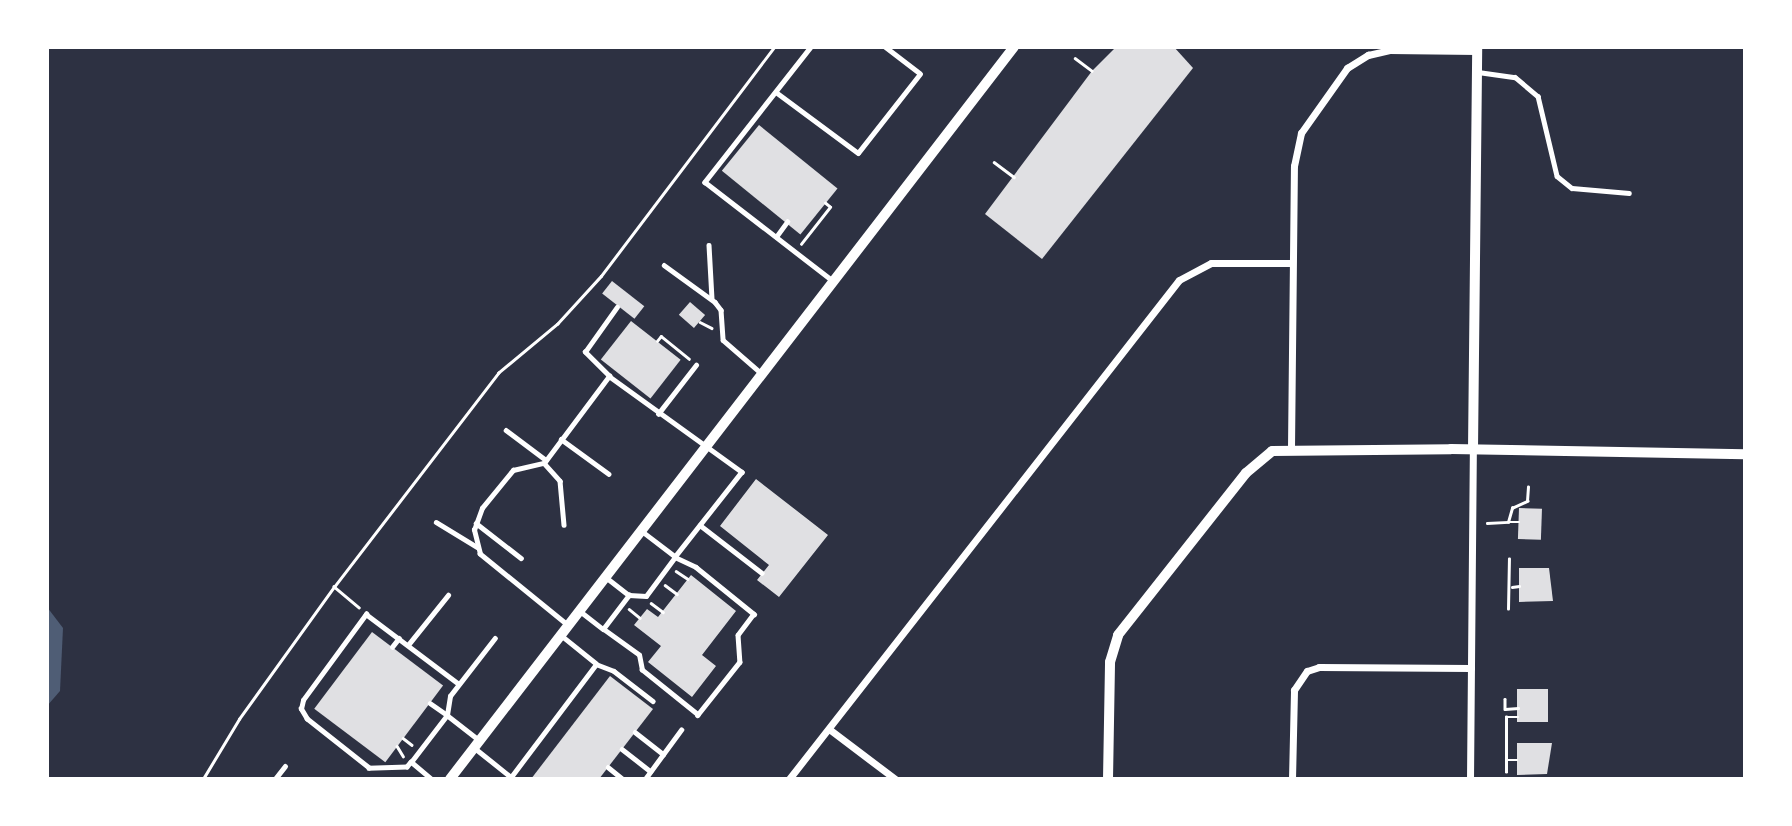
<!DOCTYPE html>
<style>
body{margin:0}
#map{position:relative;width:1792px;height:826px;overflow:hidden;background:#2d3142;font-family:"Source Serif 4",serif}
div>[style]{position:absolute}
.water>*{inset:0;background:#4f5d75}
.building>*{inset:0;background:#e0e0e3;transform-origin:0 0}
.path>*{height:2.5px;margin:-1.25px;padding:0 1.25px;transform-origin:1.25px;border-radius:1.25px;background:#fff}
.service>*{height:4.5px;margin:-2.25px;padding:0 2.25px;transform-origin:2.25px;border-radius:2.25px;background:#fff}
.minor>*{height:7px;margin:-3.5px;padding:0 3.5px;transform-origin:3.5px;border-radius:3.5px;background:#fff}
.tertiary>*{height:10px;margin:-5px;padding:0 5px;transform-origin:5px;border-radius:5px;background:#fff}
span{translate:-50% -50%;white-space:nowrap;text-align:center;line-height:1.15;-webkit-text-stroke:7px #fff;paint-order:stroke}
.frame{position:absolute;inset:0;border:49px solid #fff;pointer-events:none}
</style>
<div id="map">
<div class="water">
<div style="clip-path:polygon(47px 607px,63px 628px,60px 691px,47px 706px)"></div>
</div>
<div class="building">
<div style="clip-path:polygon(1116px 47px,1174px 47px,1193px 68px,1042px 259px,985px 214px,1092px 71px)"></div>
<div style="left:759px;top:125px;width:101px;height:59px;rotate:39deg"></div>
<div style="left:612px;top:281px;width:41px;height:16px;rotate:38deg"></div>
<div style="left:690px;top:302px;width:20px;height:17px;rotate:41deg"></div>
<div style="left:631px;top:321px;width:63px;height:49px;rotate:38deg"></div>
<div style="clip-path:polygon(756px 479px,828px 535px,779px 597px,757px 580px,769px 565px,720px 526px)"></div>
<div style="left:1519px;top:508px;width:23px;height:31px;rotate:2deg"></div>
<div style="clip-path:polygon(1519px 568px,1549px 568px,1553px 601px,1519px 602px)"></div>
<div style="clip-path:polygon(691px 575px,736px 611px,702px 655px,716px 666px,692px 697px,648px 662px,661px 646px,634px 625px,647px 609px,658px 617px)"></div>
<div style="left:372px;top:632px;width:89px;height:96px;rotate:37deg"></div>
<div style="clip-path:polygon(610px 676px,653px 709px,599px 779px,531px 779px)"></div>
<div style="left:1517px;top:689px;width:31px;height:33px"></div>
<div style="clip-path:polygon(1517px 743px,1552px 743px,1547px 774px,1517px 775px)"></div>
</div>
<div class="path">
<div style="left:1075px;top:58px;width:21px;rotate:37deg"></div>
<div style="left:994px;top:162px;width:25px;rotate:37deg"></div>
<div style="left:801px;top:244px;width:47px;rotate:-51.9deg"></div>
<div style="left:830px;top:207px;width:6px;rotate:-141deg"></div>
<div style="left:700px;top:322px;width:13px;rotate:27deg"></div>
<div style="left:657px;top:341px;width:6px;rotate:-51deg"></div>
<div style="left:661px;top:336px;width:36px;rotate:39deg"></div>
<div style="left:1508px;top:522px;width:11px"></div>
<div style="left:1487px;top:523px;width:21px;rotate:-3deg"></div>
<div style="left:1508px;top:522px;width:15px;rotate:-74deg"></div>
<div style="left:1512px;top:508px;width:17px;rotate:-25deg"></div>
<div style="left:1527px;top:501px;width:14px;rotate:-86deg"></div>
<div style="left:676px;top:571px;width:14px;rotate:34deg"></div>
<div style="left:665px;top:585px;width:15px;rotate:37deg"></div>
<div style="left:1512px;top:587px;width:7px;rotate:-8deg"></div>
<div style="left:651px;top:603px;width:15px;rotate:37deg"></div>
<div style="left:359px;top:608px;width:33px;rotate:-140deg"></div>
<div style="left:334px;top:587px;width:270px;rotate:-52.5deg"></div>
<div style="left:498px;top:373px;width:77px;rotate:-39.7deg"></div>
<div style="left:557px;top:324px;width:65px;rotate:-47.5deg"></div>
<div style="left:601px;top:276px;width:287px;rotate:-52.9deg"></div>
<div style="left:629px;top:609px;width:14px;rotate:39deg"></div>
<div style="left:1508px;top:609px;width:50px;rotate:-88.9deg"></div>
<div style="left:1505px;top:699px;width:10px;rotate:90deg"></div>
<div style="left:1505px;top:709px;width:13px;rotate:-4deg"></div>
<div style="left:403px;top:738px;width:11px;rotate:38deg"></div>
<div style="left:397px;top:746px;width:12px;rotate:59deg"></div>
<div style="left:1507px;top:760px;width:10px"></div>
<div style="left:1506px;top:772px;width:55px;rotate:-90deg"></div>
<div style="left:1506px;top:717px;width:12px"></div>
<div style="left:203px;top:779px;width:70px;rotate:-59deg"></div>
<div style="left:239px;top:719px;width:163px;rotate:-54.3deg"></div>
</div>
<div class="service">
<div style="left:811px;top:47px;width:172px;rotate:128.1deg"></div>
<div style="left:705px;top:182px;width:162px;rotate:37.7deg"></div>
<div style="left:1478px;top:72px;width:37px;rotate:8deg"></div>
<div style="left:1515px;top:77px;width:30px;rotate:40deg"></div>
<div style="left:1538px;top:96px;width:82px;rotate:76.6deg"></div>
<div style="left:1557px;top:176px;width:19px;rotate:39deg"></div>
<div style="left:1572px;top:188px;width:57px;rotate:5deg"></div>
<div style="left:776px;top:92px;width:102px;rotate:36.6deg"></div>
<div style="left:858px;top:153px;width:100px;rotate:-51.9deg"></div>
<div style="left:920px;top:74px;width:44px;rotate:-142.4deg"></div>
<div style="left:776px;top:237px;width:19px;rotate:-54deg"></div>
<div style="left:709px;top:245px;width:54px;rotate:86.8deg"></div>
<div style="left:664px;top:265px;width:63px;rotate:36deg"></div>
<div style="left:715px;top:302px;width:10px;rotate:53deg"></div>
<div style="left:721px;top:310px;width:30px;rotate:86deg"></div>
<div style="left:723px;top:340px;width:49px;rotate:40.9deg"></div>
<div style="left:609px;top:376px;width:34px;rotate:-135deg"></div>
<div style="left:585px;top:352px;width:55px;rotate:-54.6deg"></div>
<div style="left:658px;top:414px;width:62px;rotate:-52.2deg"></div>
<div style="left:506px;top:430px;width:50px;rotate:36.9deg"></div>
<div style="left:561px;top:439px;width:59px;rotate:36.1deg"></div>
<div style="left:544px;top:463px;width:24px;rotate:48deg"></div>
<div style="left:560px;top:481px;width:44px;rotate:84.8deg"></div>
<div style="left:436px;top:522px;width:48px;rotate:31.4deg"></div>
<div style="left:476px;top:523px;width:57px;rotate:37.9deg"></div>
<div style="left:700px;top:525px;width:78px;rotate:37.7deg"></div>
<div style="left:607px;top:578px;width:28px;rotate:38deg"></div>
<div style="left:580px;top:611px;width:29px;rotate:38deg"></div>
<div style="left:603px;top:629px;width:43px;rotate:-52.6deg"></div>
<div style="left:629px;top:595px;width:17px;rotate:3deg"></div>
<div style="left:646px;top:596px;width:49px;rotate:-53.4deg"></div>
<div style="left:675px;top:557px;width:43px;rotate:-142.6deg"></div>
<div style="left:566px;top:624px;width:111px;rotate:-140.9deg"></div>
<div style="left:480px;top:554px;width:25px;rotate:-104deg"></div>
<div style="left:474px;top:530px;width:23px;rotate:-70deg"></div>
<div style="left:482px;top:508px;width:49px;rotate:-50.8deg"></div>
<div style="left:513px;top:470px;width:32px;rotate:-13deg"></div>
<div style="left:544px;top:463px;width:109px;rotate:-53.2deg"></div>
<div style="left:609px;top:376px;width:164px;rotate:35.8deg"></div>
<div style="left:742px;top:472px;width:108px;rotate:128.2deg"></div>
<div style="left:675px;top:557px;width:23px;rotate:25deg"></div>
<div style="left:696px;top:567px;width:75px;rotate:39deg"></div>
<div style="left:754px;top:614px;width:26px;rotate:127deg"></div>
<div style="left:738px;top:635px;width:27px;rotate:86deg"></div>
<div style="left:740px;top:662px;width:68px;rotate:128.4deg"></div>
<div style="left:698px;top:715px;width:72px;rotate:-141.2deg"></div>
<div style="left:642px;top:670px;width:15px;rotate:-101deg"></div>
<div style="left:639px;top:655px;width:44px;rotate:-144.2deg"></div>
<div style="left:408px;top:645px;width:64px;rotate:-51.3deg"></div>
<div style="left:392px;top:647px;width:11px;rotate:-52deg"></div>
<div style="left:596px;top:664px;width:19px;rotate:21deg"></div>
<div style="left:614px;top:671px;width:49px;rotate:37.6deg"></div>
<div style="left:430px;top:703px;width:21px;rotate:35deg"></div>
<div style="left:447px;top:715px;width:19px;rotate:-81deg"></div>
<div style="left:450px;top:696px;width:73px;rotate:-52.2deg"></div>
<div style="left:635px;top:732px;width:36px;rotate:38deg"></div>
<div style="left:476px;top:749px;width:45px;rotate:38.7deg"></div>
<div style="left:511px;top:777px;width:141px;rotate:-53deg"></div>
<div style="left:596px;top:664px;width:46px;rotate:-141.1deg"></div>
<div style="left:622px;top:749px;width:36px;rotate:38deg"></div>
<div style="left:411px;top:762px;width:6px;rotate:129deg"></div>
<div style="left:407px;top:767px;width:38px;rotate:178deg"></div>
<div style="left:369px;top:768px;width:79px;rotate:-141.7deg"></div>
<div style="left:307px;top:719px;width:12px;rotate:-121deg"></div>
<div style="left:301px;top:709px;width:9px;rotate:-77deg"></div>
<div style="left:303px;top:700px;width:107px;rotate:-53.8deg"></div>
<div style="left:366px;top:614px;width:116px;rotate:37deg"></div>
<div style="left:608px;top:767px;width:19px;rotate:39deg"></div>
<div style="left:275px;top:779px;width:16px;rotate:-52deg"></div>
<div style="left:431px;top:779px;width:26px;rotate:-140deg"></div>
<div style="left:411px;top:762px;width:59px;rotate:-52.5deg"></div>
<div style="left:447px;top:715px;width:39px;rotate:38deg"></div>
<div style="left:645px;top:779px;width:61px;rotate:-53.7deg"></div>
</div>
<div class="minor">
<div style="left:1291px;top:448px;width:282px;rotate:-89.4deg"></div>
<div style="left:1294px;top:166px;width:34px;rotate:-78deg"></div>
<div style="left:1301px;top:133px;width:80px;rotate:-54.7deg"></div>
<div style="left:1347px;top:68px;width:25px;rotate:-32deg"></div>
<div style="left:1368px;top:55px;width:22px;rotate:-13deg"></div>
<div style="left:1389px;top:50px;width:88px;rotate:0.7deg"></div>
<div style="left:829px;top:729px;width:83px;rotate:37.1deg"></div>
<div style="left:789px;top:779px;width:633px;rotate:-51.99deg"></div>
<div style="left:1179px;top:280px;width:36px;rotate:-28deg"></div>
<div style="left:1211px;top:263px;width:81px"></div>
<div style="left:1292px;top:779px;width:89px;rotate:-88.7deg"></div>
<div style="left:1294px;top:690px;width:23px;rotate:-56deg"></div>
<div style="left:1307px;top:671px;width:13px;rotate:-18deg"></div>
<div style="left:1319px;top:667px;width:152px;rotate:0.4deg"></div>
<div style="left:1470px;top:779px;width:329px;rotate:-89.5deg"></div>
</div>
<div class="tertiary">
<div style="left:1473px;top:450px;width:403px;rotate:-89.4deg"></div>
<div style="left:450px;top:779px;width:924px;rotate:-52.39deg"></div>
<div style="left:1108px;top:779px;width:117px;rotate:-89deg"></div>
<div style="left:1110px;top:662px;width:28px;rotate:-73deg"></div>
<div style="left:1118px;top:635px;width:206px;rotate:-51.7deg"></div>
<div style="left:1246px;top:473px;width:34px;rotate:-40deg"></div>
<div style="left:1272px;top:451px;width:179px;rotate:-0.6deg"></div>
<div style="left:1451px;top:449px;width:294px;rotate:1deg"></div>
</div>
<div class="frame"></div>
</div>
